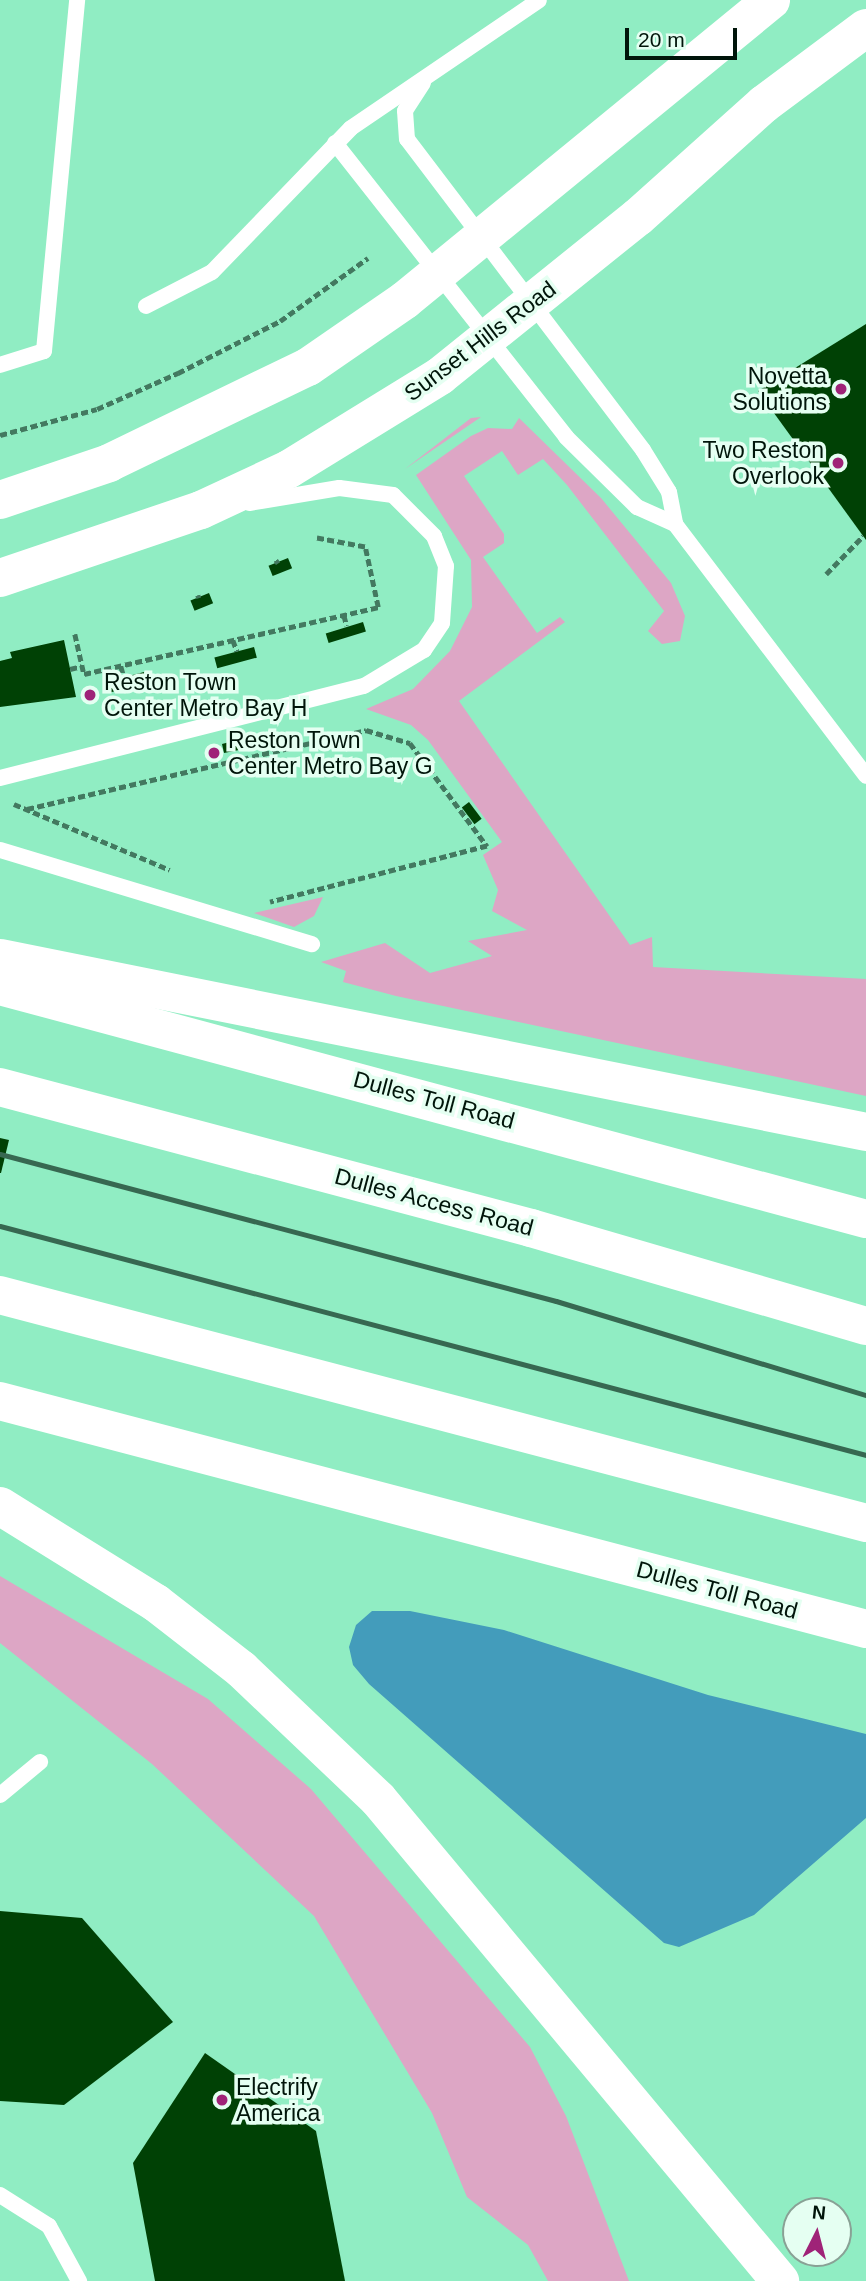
<!DOCTYPE html>
<style>
body{margin:0}
#map{position:relative;width:866px;height:2281px;overflow:hidden;background:#90edc3;font-family:Arial,sans-serif}
div>[style]{position:absolute}
.green>*{inset:0;background:#dda6c5}
.water>*{inset:0;background:#439cbb}
.building>*{inset:0;background:#004105;transform-origin:0 0}
.path>*{height:4.5px;margin-top:-2.25px;transform-origin:0;background:repeating-linear-gradient(90deg,#437960 0 7px,transparent 0 10.5px)}
.service>*{height:16px;margin:-8px;padding:0 8px;transform-origin:8px;border-radius:8px;background:#fff}
.secondary>*{height:38px;margin:-19px;padding:0 19px;transform-origin:19px;border-radius:19px;background:#fff}
.motorway>*{height:38px;margin:-19px;padding:0 19px;transform-origin:19px;border-radius:19px;background:#fff}
.rail>*{height:5px;margin:-2.5px;padding:0 2.5px;transform-origin:2.5px;border-radius:2.5px;background:#376851}
.dots>*{width:19px;height:19px;translate:-50% -50%;box-sizing:border-box;border:4px solid #e5fff2;border-radius:50%}
span{translate:-50% -50%;white-space:nowrap;text-align:center;line-height:1.15;-webkit-text-stroke:7px #e5fff2;paint-order:stroke}
.street-label{font-size:23px;color:#00150a}
.poi-label{font-size:23px;color:#00150a}
.right{translate:-100% -50%;text-align:right}
.left{translate:0 -50%;text-align:left}
.north{position:absolute;left:782px;top:2197px;width:70px;height:70px;box-sizing:border-box;background:#e5fff2;border:2px solid #89a195;border-radius:50%;rotate:6deg;font-size:19px;font-weight:700;line-height:28px;text-align:center;color:#00150a}
.north::after{content:'';display:block;margin:auto;width:24px;height:32px;background:#9f2378;clip-path:polygon(50% 0,100% 100%,50% 72%,0 100%)}
.scale{position:absolute;left:625px;top:28px;width:112px;height:32px;box-sizing:border-box;border:4px solid #00150a;border-top:0;padding-left:9px;font-size:21px;line-height:24px;white-space:nowrap;color:#00150a;-webkit-text-stroke:5px #e5fff2;paint-order:stroke}
</style>
<div id="map">
<div class="green">
<div style="clip-path:polygon(481px 417px,405px 469px,471px 418px)"></div>
<div style="clip-path:polygon(519px 418px,601px 498px,671px 583px,685px 616px,680px 641px,662px 644px,648px 631px,664px 611px,567px 485px,543px 459px,518px 475px,502px 451px,464px 476px,504px 534px,504px 543px,483px 557px,537px 633px,560px 617px,565px 622px,459px 701px,630px 945px,652px 937px,653px 967px,866px 979px,866px 1096px,396px 996px,343px 982px,346px 971px,321px 962px,385px 943px,430px 973px,492px 956px,468px 941px,527px 930px,492px 911px,498px 890px,483px 855px,502px 842px,428px 740px,411px 725px,366px 709px,413px 689px,450px 651px,472px 607px,471px 560px,416px 475px,471px 436px,488px 428px,512px 429px)"></div>
<div style="clip-path:polygon(323px 897px,314px 916px,294px 927px,254px 913px)"></div>
<div style="clip-path:polygon(0 1576px,208px 1699px,311px 1789px,530px 2047px,566px 2116px,629px 2281px,548px 2281px,528px 2245px,467px 2197px,432px 2113px,314px 1916px,152px 1764px,0 1643px)"></div>
</div>
<div class="water">
<div style="clip-path:polygon(372px 1611px,410px 1611px,504px 1630px,708px 1695px,866px 1734px,866px 1818px,754px 1915px,679px 1947px,664px 1943px,369px 1684px,353px 1665px,349px 1647px,356px 1625px)"></div>
</div>
<div class="building">
<div style="clip-path:polygon(866px 324px,866px 540px,758px 391px)"></div>
<div style="left:288px;top:558px;width:11px;height:21px;rotate:68deg"></div>
<div style="left:209px;top:593px;width:11px;height:20px;rotate:68deg"></div>
<div style="left:363px;top:622px;width:10px;height:39px;rotate:73deg"></div>
<div style="clip-path:polygon(64px 640px,76px 697px,0 707px,0 661px,12px 658px,10px 652px)"></div>
<div style="left:254px;top:647px;width:11px;height:41px;rotate:75deg"></div>
<div style="left:144px;top:672px;width:11px;height:40px;rotate:75deg"></div>
<div style="clip-path:polygon(241px 739px,244px 749px,224px 753px,222px 744px)"></div>
<div style="left:469px;top:802px;width:21px;height:9px;rotate:53deg"></div>
<div style="clip-path:polygon(0 1138px,9px 1140px,1px 1173px,0 1173px)"></div>
<div style="clip-path:polygon(0 1911px,82px 1918px,173px 2022px,64px 2105px,0 2101px)"></div>
<div style="clip-path:polygon(205px 2053px,316px 2131px,345px 2281px,155px 2281px,133px 2163px)"></div>
</div>
<div class="path">
<div style="left:0;top:435px;width:100px;rotate:-15deg"></div>
<div style="left:97px;top:409px;width:89px;rotate:-24deg"></div>
<div style="left:178px;top:373px;width:114px;rotate:-27deg"></div>
<div style="left:280px;top:321px;width:108px;rotate:-35.6deg"></div>
<div style="left:276px;top:560px;width:4px;rotate:56deg"></div>
<div style="left:826px;top:574px;width:53px;rotate:-45.8deg"></div>
<div style="left:198px;top:595px;width:3px;rotate:72deg"></div>
<div style="left:344px;top:615px;width:11px;rotate:75deg"></div>
<div style="left:75px;top:634px;width:41px;rotate:77.3deg"></div>
<div style="left:84px;top:674px;width:302px;rotate:-12.8deg"></div>
<div style="left:378px;top:607px;width:61px;rotate:-102.2deg"></div>
<div style="left:365px;top:547px;width:49px;rotate:-169.4deg"></div>
<div style="left:233px;top:640px;width:12px;rotate:70deg"></div>
<div style="left:121px;top:666px;width:11px;rotate:75deg"></div>
<div style="left:70px;top:669px;width:12px;rotate:-14deg"></div>
<div style="left:14px;top:804px;width:169px;rotate:22.9deg"></div>
<div style="left:27px;top:809px;width:348px;rotate:-13.1deg"></div>
<div style="left:366px;top:730px;width:46px;rotate:16.5deg"></div>
<div style="left:410px;top:743px;width:129px;rotate:53.2deg"></div>
<div style="left:487px;top:846px;width:224px;rotate:165.5deg"></div>
</div>
<div class="service">
<div style="left:423px;top:83px;width:33px;rotate:123deg"></div>
<div style="left:405px;top:111px;width:28px;rotate:86deg"></div>
<div style="left:407px;top:139px;width:390px;rotate:52.8deg"></div>
<div style="left:643px;top:450px;width:49px;rotate:58.2deg"></div>
<div style="left:669px;top:492px;width:33px;rotate:79deg"></div>
<div style="left:675px;top:524px;width:316px;rotate:52.8deg"></div>
<div style="left:335px;top:143px;width:374px;rotate:51.8deg"></div>
<div style="left:566px;top:437px;width:100px;rotate:44.6deg"></div>
<div style="left:637px;top:507px;width:42px;rotate:24.1deg"></div>
<div style="left:146px;top:306px;width:74px;rotate:-27.3deg"></div>
<div style="left:212px;top:272px;width:200px;rotate:-46deg"></div>
<div style="left:351px;top:128px;width:227px;rotate:-34.2deg"></div>
<div style="left:0;top:365px;width:46px;rotate:-17.7deg"></div>
<div style="left:44px;top:351px;width:353px;rotate:-84.6deg"></div>
<div style="left:0;top:778px;width:375px;rotate:-14.2deg"></div>
<div style="left:364px;top:686px;width:70px;rotate:-31deg"></div>
<div style="left:424px;top:650px;width:32px;rotate:-56deg"></div>
<div style="left:442px;top:623px;width:57px;rotate:-86deg"></div>
<div style="left:446px;top:566px;width:32px;rotate:-112deg"></div>
<div style="left:434px;top:536px;width:58px;rotate:-135deg"></div>
<div style="left:393px;top:495px;width:54px;rotate:-172.6deg"></div>
<div style="left:339px;top:488px;width:91px;rotate:170.5deg"></div>
<div style="left:0;top:850px;width:326px;rotate:16.8deg"></div>
<div style="left:0;top:1795px;width:52px;rotate:-39.5deg"></div>
<div style="left:0;top:2195px;width:58px;rotate:32.3deg"></div>
<div style="left:49px;top:2226px;width:63px;rotate:61.4deg"></div>
</div>
<div class="secondary">
<div style="left:0;top:500px;width:115px;rotate:-18.7deg"></div>
<div style="left:109px;top:463px;width:221px;rotate:-25.8deg"></div>
<div style="left:308px;top:367px;width:118px;rotate:-34.6deg"></div>
<div style="left:405px;top:300px;width:473px;rotate:-39.3deg"></div>
<div style="left:0;top:578px;width:212px;rotate:-18.7deg"></div>
<div style="left:201px;top:510px;width:97px;rotate:-25deg"></div>
<div style="left:289px;top:469px;width:177px;rotate:-31.6deg"></div>
<div style="left:440px;top:376px;width:254px;rotate:-38.8deg"></div>
<div style="left:638px;top:217px;width:169px;rotate:-41.9deg"></div>
<div style="left:764px;top:104px;width:127px;rotate:-36.7deg"></div>
</div>
<div class="motorway">
<div style="left:0;top:958px;width:883px;rotate:11.36deg"></div>
<div style="left:0;top:986px;width:897px;rotate:15.06deg"></div>
<div style="left:0;top:1087px;width:549px;rotate:14.87deg"></div>
<div style="left:531px;top:1228px;width:349px;rotate:16.3deg"></div>
<div style="left:0;top:1295px;width:896px;rotate:14.75deg"></div>
<div style="left:0;top:1401px;width:896px;rotate:14.75deg"></div>
<div style="left:0;top:1506px;width:184px;rotate:31.9deg"></div>
<div style="left:156px;top:1603px;width:108px;rotate:37.8deg"></div>
<div style="left:241px;top:1669px;width:189px;rotate:43.5deg"></div>
<div style="left:378px;top:1799px;width:628px;rotate:50.17deg"></div>
</div>
<div class="rail">
<div style="left:0;top:1154px;width:575px;rotate:14.81deg"></div>
<div style="left:556px;top:1301px;width:324px;rotate:16.9deg"></div>
<div style="left:0;top:1226px;width:896px;rotate:14.81deg"></div>
</div>
<div class="dots">
<div style="left:841px;top:389px;background:#9f2378"></div>
<div style="left:838px;top:463px;background:#9f2378"></div>
<div style="left:90px;top:695px;background:#9f2378"></div>
<div style="left:214px;top:753px;background:#9f2378"></div>
<div style="left:222px;top:2100px;background:#9f2378"></div>
</div>
<div class="street-label">
<span style="left:480px;top:341px;rotate:-37deg">Sunset Hills Road</span>
<span style="left:434px;top:1100px;rotate:15deg">Dulles Toll Road</span>
<span style="left:434px;top:1202px;rotate:15deg">Dulles Access Road</span>
<span style="left:717px;top:1590px;rotate:15deg">Dulles Toll Road</span>
</div>
<div class="poi-label">
<span class="right" style="left:827px;top:389px">Novetta<br>Solutions</span>
<span class="right" style="left:824px;top:463px">Two Reston<br>Overlook</span>
<span class="left" style="left:104px;top:695px">Reston Town<br>Center Metro Bay H</span>
<span class="left" style="left:228px;top:753px">Reston Town<br>Center Metro Bay G</span>
<span class="left" style="left:236px;top:2100px">Electrify<br>America</span>
</div>
<div class="north">N</div>
<div class="scale">20 m</div>
</div>
